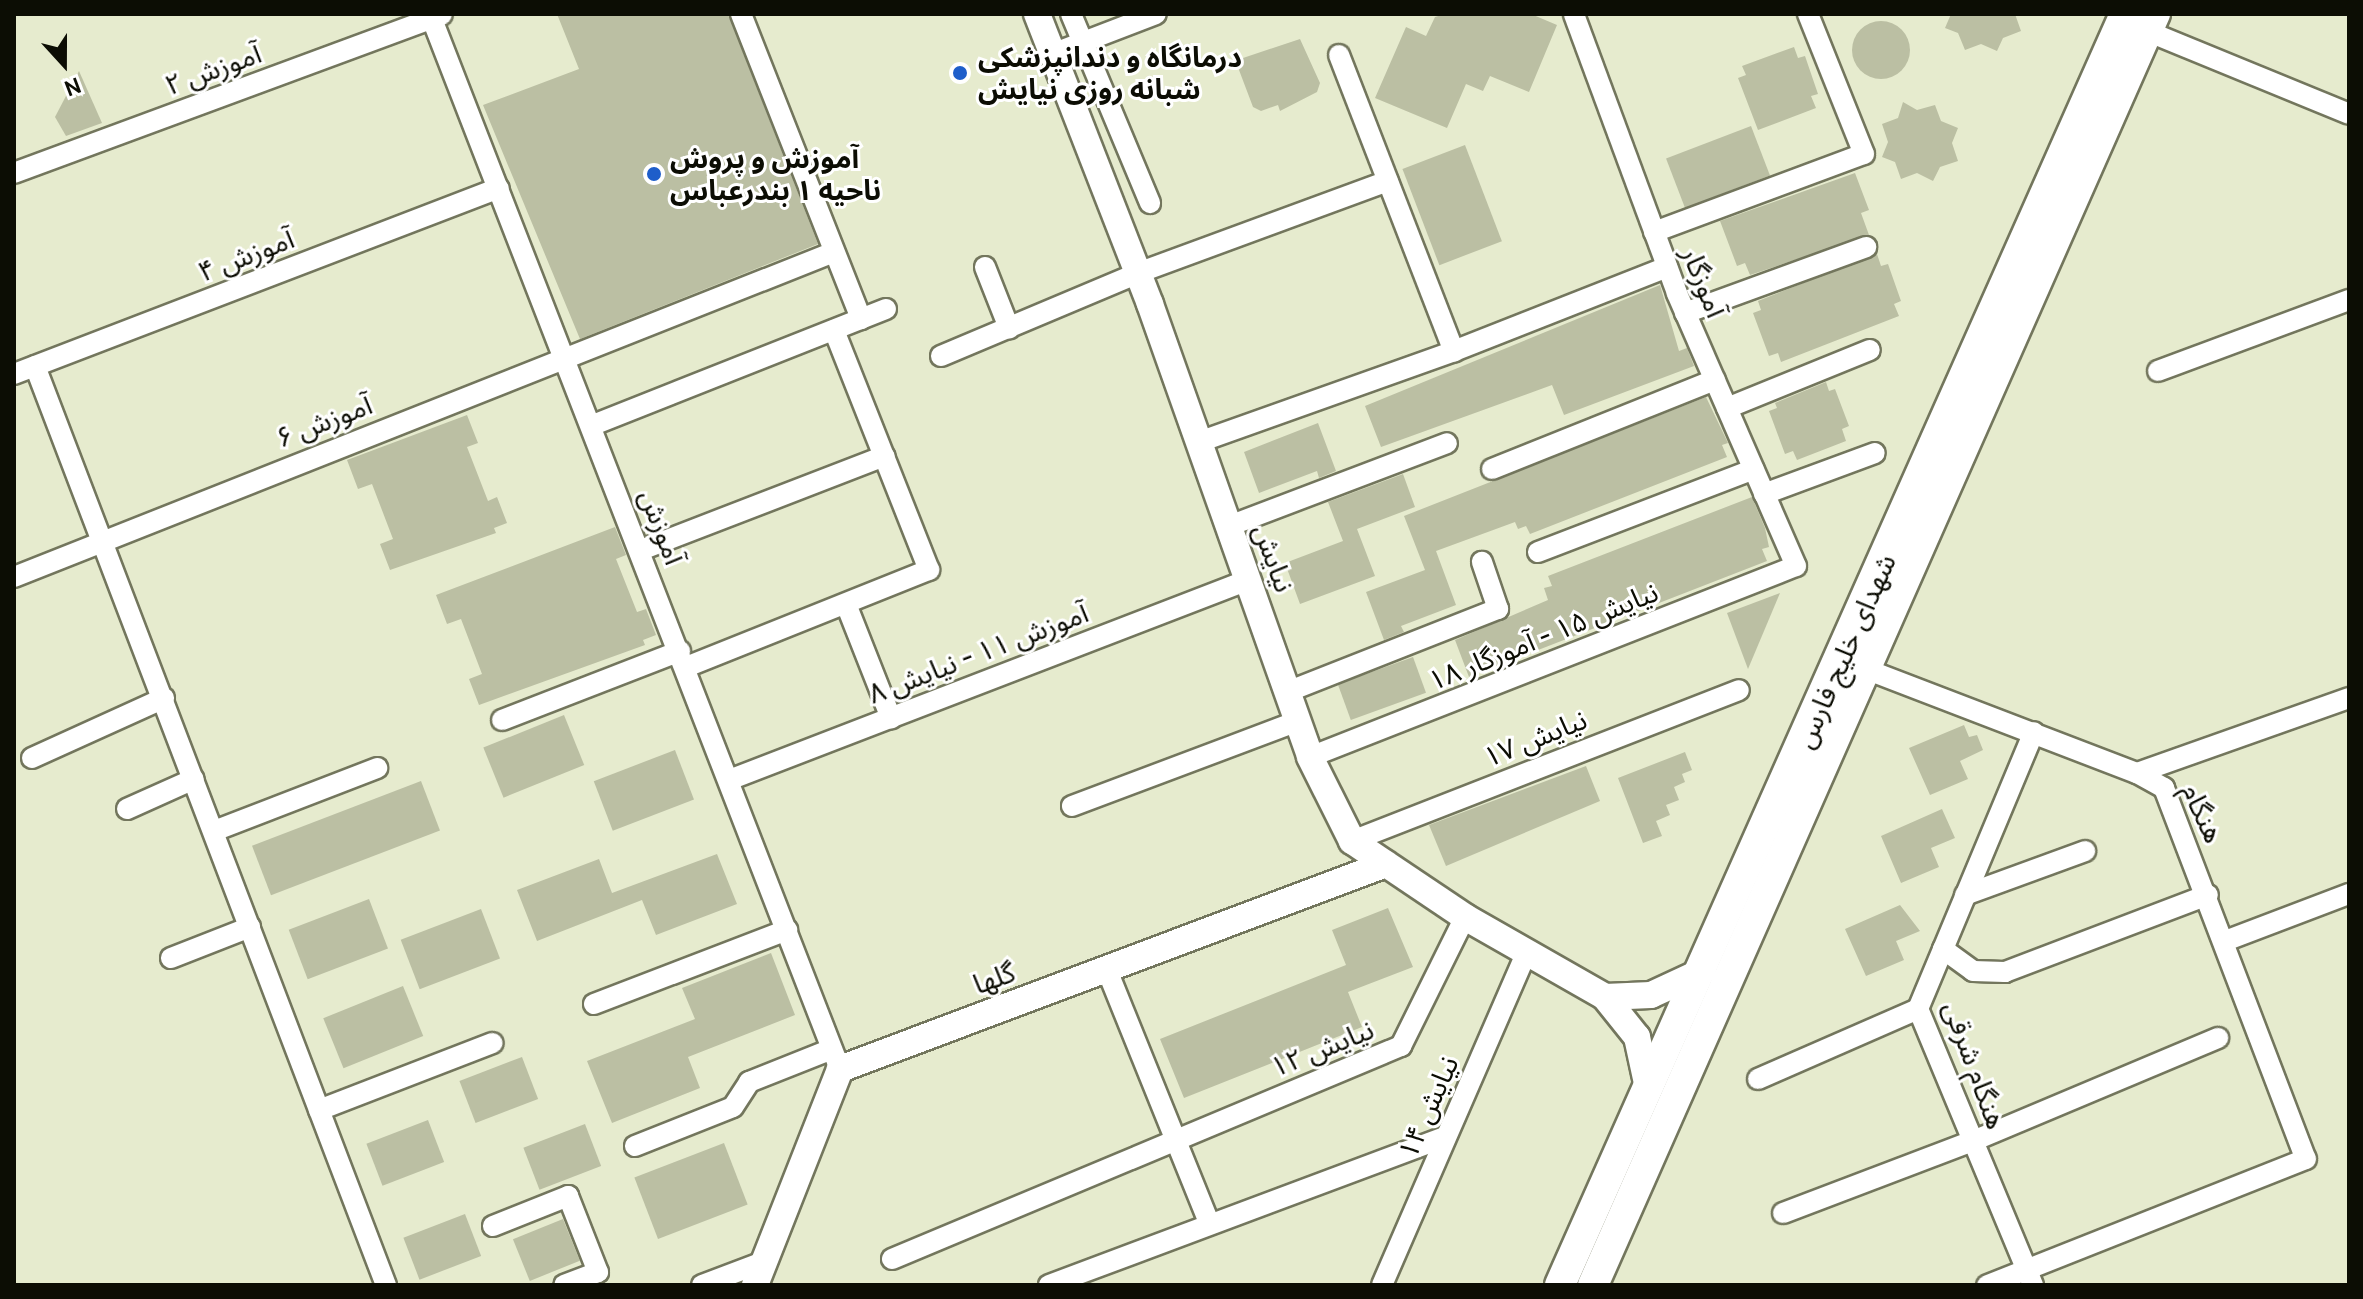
<!DOCTYPE html>
<meta charset="utf-8">
<style>
body{margin:0}
#map{position:relative;width:2363px;height:1299px;overflow:hidden;background:#e6ebce;font-family:Cabin,"Noto Sans Arabic",sans-serif}
div>[style]{position:absolute}
.building>*{inset:0;background:#bbbfa3;transform-origin:0 0}
.round{border-radius:50%}
.roads{filter:drop-shadow(2px 0 #73765d) drop-shadow(-2px 0 #73765d) drop-shadow(0 2px #73765d) drop-shadow(0 -2px #73765d)}
.minor>*{height:20px;margin:-10px;padding:0 10px;transform-origin:10px;border-radius:10px;background:#fff}
.tertiary>*{height:26px;margin:-13px;padding:0 13px;transform-origin:13px;border-radius:13px;background:#fff}
.secondary>*{height:30px;margin:-15px;padding:0 15px;transform-origin:15px;border-radius:15px;background:#fff}
.dots>*{width:22px;height:22px;translate:-50% -50%;box-sizing:border-box;border:4px solid #fff;border-radius:50%}
span{translate:-50% -50%;white-space:nowrap;text-align:center;line-height:1.15;-webkit-text-stroke:6px #fff;paint-order:stroke}
.poi-label{font-size:28px;color:#0c0d04;font-weight:700}
.left{translate:0 -50%;text-align:left}
.street-label{font-size:28px;color:#0c0d04}
.frame{position:absolute;inset:0;border:16px solid #0c0d04;pointer-events:none}
.north{position:absolute;left:24px;top:24px;width:80px;height:80px;-webkit-text-stroke:6px #fff;paint-order:stroke;rotate:159deg;font-size:22px;font-weight:700;line-height:32px;text-align:center;color:#0c0d04}
.north::after{content:'';display:block;margin:auto;width:28px;height:36px;background:#0c0d04;clip-path:polygon(50% 0,100% 100%,50% 72%,0 100%)}
</style>
<div id="map">
<div class="building">
<div style="clip-path:polygon(557px 14px,728px 14px,818px 244px,580px 339px,483px 105px,579px 69px)"></div>
<div style="clip-path:polygon(1445px 14px,1531px 14px,1557px 25px,1529px 92px,1490px 76px,1483px 91px,1466px 84px,1447px 128px,1375px 98px,1406px 27px,1426px 36px,1435px 17px)"></div>
<div style="clip-path:polygon(1951px 14px,2015px 14px,2021px 31px,2003px 38px,1997px 51px,1981px 44px,1965px 50px,1958px 33px,1945px 28px)"></div>
<div class="round" style="left:1852px;top:21px;width:58px;height:58px"></div>
<div style="clip-path:polygon(1300px 39px,1320px 83px,1317px 92px,1280px 111px,1278px 105px,1261px 111px,1253px 107px,1239px 70px,1243px 58px)"></div>
<div style="clip-path:polygon(1794px 47px,1798px 58px,1805px 56px,1818px 94px,1811px 96px,1816px 108px,1758px 130px,1738px 78px,1746px 75px,1742px 66px)"></div>
<div style="clip-path:polygon(79px 71px,102px 123px,66px 136px,55px 117px)"></div>
<div style="clip-path:polygon(1903px 102px,1917px 110px,1935px 105px,1941px 121px,1958px 128px,1952px 143px,1958px 161px,1940px 167px,1933px 181px,1917px 173px,1901px 179px,1895px 162px,1882px 157px,1888px 142px,1882px 124px,1898px 118px)"></div>
<div style="left:1751px;top:126px;width:53px;height:91px;rotate:69deg"></div>
<div style="left:1465px;top:145px;width:103px;height:67px;rotate:69deg"></div>
<div style="clip-path:polygon(1855px 173px,1869px 210px,1861px 213px,1869px 235px,1750px 275px,1745px 263px,1737px 266px,1720px 221px)"></div>
<div style="clip-path:polygon(1877px 254px,1881px 266px,1888px 264px,1901px 301px,1894px 304px,1899px 316px,1781px 362px,1778px 353px,1769px 356px,1753px 313px,1761px 310px,1758px 301px)"></div>
<div style="clip-path:polygon(1660px 285px,1679px 351px,1687px 348px,1694px 366px,1564px 415px,1552px 385px,1381px 447px,1365px 406px)"></div>
<div style="clip-path:polygon(1826px 382px,1829px 391px,1835px 389px,1849px 426px,1842px 429px,1846px 441px,1797px 460px,1793px 451px,1785px 454px,1769px 411px,1777px 408px,1775px 403px)"></div>
<div style="clip-path:polygon(1706px 397px,1728px 443px,1722px 445px,1727px 457px,1530px 534px,1526px 526px,1518px 529px,1515px 522px,1436px 551px,1456px 605px,1401px 626px,1404px 632px,1384px 640px,1366px 592px,1425px 570px,1404px 516px)"></div>
<div style="clip-path:polygon(467px 415px,478px 443px,467px 447px,488px 501px,497px 497px,507px 523px,494px 528px,496px 533px,390px 570px,380px 544px,393px 539px,372px 484px,358px 489px,347px 460px)"></div>
<div style="clip-path:polygon(1318px 423px,1336px 471px,1319px 478px,1317px 471px,1259px 493px,1244px 452px)"></div>
<div style="clip-path:polygon(1403px 474px,1415px 507px,1357px 529px,1375px 576px,1300px 604px,1285px 563px,1343px 541px,1328px 502px)"></div>
<div style="clip-path:polygon(1752px 497px,1765px 528px,1769px 547px,1762px 549px,1767px 561px,1469px 677px,1455px 640px,1548px 600px,1544px 588px,1552px 586px,1548px 576px)"></div>
<div style="clip-path:polygon(615px 527px,626px 555px,616px 559px,637px 612px,646px 609px,656px 635px,643px 640px,645px 645px,479px 705px,469px 679px,482px 674px,461px 619px,447px 624px,436px 595px)"></div>
<div style="clip-path:polygon(1780px 593px,1748px 669px,1727px 613px)"></div>
<div style="left:1413px;top:657px;width:38px;height:80px;rotate:70deg"></div>
<div style="left:564px;top:715px;width:54px;height:87px;rotate:68deg"></div>
<div style="clip-path:polygon(1964px 725px,1969px 737px,1977px 735px,1983px 750px,1960px 761px,1968px 779px,1930px 795px,1909px 748px)"></div>
<div style="left:675px;top:750px;width:53px;height:87px;rotate:69deg"></div>
<div style="clip-path:polygon(1685px 752px,1692px 770px,1682px 774px,1685px 782px,1674px 787px,1679px 800px,1666px 805px,1670px 815px,1656px 821px,1662px 836px,1643px 843px,1618px 778px)"></div>
<div style="clip-path:polygon(1586px 766px,1600px 801px,1446px 866px,1429px 825px)"></div>
<div style="left:421px;top:781px;width:53px;height:181px;rotate:69deg"></div>
<div style="clip-path:polygon(1942px 809px,1955px 838px,1931px 848px,1939px 867px,1901px 883px,1881px 836px)"></div>
<div style="clip-path:polygon(717px 854px,737px 904px,656px 935px,642px 900px,537px 941px,517px 890px,599px 859px,612px 893px)"></div>
<div style="left:369px;top:899px;width:53px;height:86px;rotate:69deg"></div>
<div style="clip-path:polygon(1900px 905px,1920px 931px,1896px 941px,1904px 960px,1866px 976px,1845px 929px)"></div>
<div style="clip-path:polygon(1388px 908px,1413px 967px,1348px 992px,1362px 1027px,1184px 1098px,1160px 1039px,1346px 965px,1332px 930px)"></div>
<div style="left:481px;top:909px;width:53px;height:86px;rotate:69deg"></div>
<div style="clip-path:polygon(771px 953px,795px 1015px,688px 1057px,700px 1088px,612px 1123px,587px 1061px,695px 1019px,682px 988px)"></div>
<div style="left:403px;top:986px;width:54px;height:86px;rotate:68deg"></div>
<div style="left:522px;top:1057px;width:45px;height:67px;rotate:69deg"></div>
<div style="left:428px;top:1120px;width:45px;height:66px;rotate:69deg"></div>
<div style="left:585px;top:1124px;width:45px;height:66px;rotate:69deg"></div>
<div style="left:724px;top:1143px;width:66px;height:96px;rotate:69deg"></div>
<div style="left:465px;top:1214px;width:45px;height:66px;rotate:69deg"></div>
<div style="left:563px;top:1219px;width:45px;height:54px;rotate:68deg"></div>
</div>
<div class="roads">
<div class="minor">
<div style="left:741px;top:14px;width:328px;rotate:68.5deg"></div>
<div style="left:1071px;top:14px;width:205px;rotate:67.3deg"></div>
<div style="left:432px;top:19px;width:1126px;rotate:68.77deg"></div>
<div style="left:2147px;top:31px;width:218px;rotate:22.3deg"></div>
<div style="left:1052px;top:54px;width:111px;rotate:-21deg"></div>
<div style="left:1339px;top:55px;width:318px;rotate:68.8deg"></div>
<div style="left:14px;top:173px;width:456px;rotate:-20.3deg"></div>
<div style="left:1654px;top:232px;width:224px;rotate:-20.4deg"></div>
<div style="left:1864px;top:154px;width:151px;rotate:-111.8deg"></div>
<div style="left:985px;top:267px;width:66px;rotate:68.5deg"></div>
<div style="left:1685px;top:313px;width:193px;rotate:-20deg"></div>
<div style="left:941px;top:356px;width:214px;rotate:-22.8deg"></div>
<div style="left:1138px;top:273px;width:266px;rotate:-20.2deg"></div>
<div style="left:35px;top:366px;width:984px;rotate:69.1deg"></div>
<div style="left:2158px;top:371px;width:204px;rotate:-20.4deg"></div>
<div style="left:14px;top:374px;width:519px;rotate:-20.98deg"></div>
<div style="left:1727px;top:408px;width:154px;rotate:-22.1deg"></div>
<div style="left:593px;top:425px;width:315px;rotate:-21.6deg"></div>
<div style="left:1199px;top:442px;width:271px;rotate:-19.6deg"></div>
<div style="left:1454px;top:351px;width:229px;rotate:-21.5deg"></div>
<div style="left:1492px;top:469px;width:240px;rotate:-21.8deg"></div>
<div style="left:1764px;top:494px;width:118px;rotate:-20.3deg"></div>
<div style="left:1229px;top:526px;width:233px;rotate:-20.8deg"></div>
<div style="left:641px;top:550px;width:261px;rotate:-21.1deg"></div>
<div style="left:1538px;top:552px;width:231px;rotate:-21deg"></div>
<div style="left:14px;top:577px;width:882px;rotate:-21.62deg"></div>
<div style="left:846px;top:604px;width:123px;rotate:68.5deg"></div>
<div style="left:686px;top:667px;width:262px;rotate:-21.8deg"></div>
<div style="left:929px;top:570px;width:258px;rotate:-111.6deg"></div>
<div style="left:1868px;top:670px;width:288px;rotate:21deg"></div>
<div style="left:2137px;top:773px;width:31px;rotate:29deg"></div>
<div style="left:2164px;top:788px;width:397px;rotate:69.1deg"></div>
<div style="left:2306px;top:1159px;width:343px;rotate:158.4deg"></div>
<div style="left:1287px;top:692px;width:227px;rotate:-21.5deg"></div>
<div style="left:1498px;top:609px;width:50px;rotate:-108.8deg"></div>
<div style="left:502px;top:720px;width:191px;rotate:-21.2deg"></div>
<div style="left:1310px;top:757px;width:522px;rotate:-21.46deg"></div>
<div style="left:1796px;top:566px;width:298px;rotate:-113.6deg"></div>
<div style="left:1677px;top:293px;width:297px;rotate:-110.3deg"></div>
<div style="left:32px;top:758px;width:145px;rotate:-24.4deg"></div>
<div style="left:2137px;top:773px;width:225px;rotate:-19.5deg"></div>
<div style="left:729px;top:780px;width:556px;rotate:-21.07deg"></div>
<div style="left:1072px;top:806px;width:241px;rotate:-20.6deg"></div>
<div style="left:127px;top:809px;width:73px;rotate:-24.1deg"></div>
<div style="left:214px;top:831px;width:175px;rotate:-21.1deg"></div>
<div style="left:1352px;top:841px;width:415px;rotate:-21.3deg"></div>
<div style="left:1965px;top:895px;width:128px;rotate:-20.1deg"></div>
<div style="left:2225px;top:941px;width:133px;rotate:-20.8deg"></div>
<div style="left:1943px;top:949px;width:37px;rotate:36deg"></div>
<div style="left:1973px;top:971px;width:32px;rotate:2deg"></div>
<div style="left:2005px;top:972px;width:217px;rotate:-20.8deg"></div>
<div style="left:171px;top:958px;width:85px;rotate:-21.4deg"></div>
<div style="left:1107px;top:970px;width:272px;rotate:68deg"></div>
<div style="left:594px;top:1004px;width:207px;rotate:-21deg"></div>
<div style="left:1758px;top:1079px;width:175px;rotate:-23.6deg"></div>
<div style="left:319px;top:1110px;width:186px;rotate:-21.1deg"></div>
<div style="left:635px;top:1146px;width:105px;rotate:-21.7deg"></div>
<div style="left:733px;top:1107px;width:30px;rotate:-57deg"></div>
<div style="left:749px;top:1082px;width:89px;rotate:-21.7deg"></div>
<div style="left:1783px;top:1213px;width:203px;rotate:-20.8deg"></div>
<div style="left:1973px;top:1141px;width:266px;rotate:-22.8deg"></div>
<div style="left:493px;top:1226px;width:81px;rotate:-21.8deg"></div>
<div style="left:568px;top:1196px;width:82px;rotate:68.5deg"></div>
<div style="left:598px;top:1272px;width:36px;rotate:159deg"></div>
<div style="left:892px;top:1259px;width:552px;rotate:-22.71deg"></div>
<div style="left:1401px;top:1046px;width:144px;rotate:-63.6deg"></div>
<div style="left:702px;top:1285px;width:65px;rotate:-20.7deg"></div>
<div style="left:1049px;top:1285px;width:423px;rotate:-20.5deg"></div>
<div style="left:1382px;top:1285px;width:363px;rotate:-66.5deg"></div>
<div style="left:2033px;top:1285px;width:299px;rotate:-112.6deg"></div>
<div style="left:1918px;top:1009px;width:300px;rotate:-67.3deg"></div>
</div>
<div class="tertiary">
<div style="left:1037px;top:14px;width:311px;rotate:68.7deg"></div>
<div style="left:1150px;top:304px;width:480px;rotate:70.5deg"></div>
<div style="left:1310px;top:757px;width:94px;rotate:63.4deg"></div>
<div style="left:1352px;top:841px;width:136px;rotate:33.9deg"></div>
<div style="left:1465px;top:917px;width:161px;rotate:29.7deg"></div>
<div style="left:1605px;top:997px;width:51px;rotate:51.3deg"></div>
<div style="left:1637px;top:1037px;width:52px;rotate:77.8deg"></div>
<div style="left:1605px;top:997px;width:46px;rotate:-2.5deg"></div>
<div style="left:1651px;top:995px;width:57px;rotate:-24.8deg"></div>
<div style="left:755px;top:1285px;width:232px;rotate:-68.5deg"></div>
<div style="left:840px;top:1069px;width:583px;rotate:-20.58deg"></div>
</div>
<div class="secondary">
<div style="left:1560px;top:1285px;width:1391px;rotate:-66.03deg"></div>
<div style="left:1593px;top:1285px;width:1390px;rotate:-66.15deg"></div>
</div>
</div>
<div class="dots">
<div style="left:960px;top:73px;background:#1e5eca"></div>
<div style="left:654px;top:174px;background:#1e5eca"></div>
</div>
<div class="poi-label">
<span class="left" style="left:978px;top:73px">درمانگاه و دندانپزشکی<br>شبانه روزی نیایش</span>
<span class="left" style="left:670px;top:174px">آموزش و پروش<br>ناحیه ۱ بندرعباس</span>
</div>
<div class="street-label">
<span style="left:213px;top:69px;rotate:-20deg">آموزش ۲</span>
<span style="left:246px;top:255px;rotate:-21deg">آموزش ۴</span>
<span style="left:1704px;top:282px;rotate:68deg">آموزگار</span>
<span style="left:324px;top:421px;rotate:-21deg">آموزش ۶</span>
<span style="left:662px;top:527px;rotate:69deg">آموزش</span>
<span style="left:1274px;top:558px;rotate:70deg">نیایش</span>
<span style="left:1543px;top:636px;rotate:-22deg">نیایش ۱۵ - آموزگار ۱۸</span>
<span style="left:1845px;top:651px;rotate:-66deg">شهدای خلیج فارس</span>
<span style="left:978px;top:653px;rotate:-21deg">آموزش ۱۱ - نیایش ۸</span>
<span style="left:1535px;top:738px;rotate:-22deg">نیایش ۱۷</span>
<span style="left:2203px;top:813px;rotate:65deg">هنگام</span>
<span style="left:994px;top:978px;rotate:-20deg">گلها</span>
<span style="left:1322px;top:1048px;rotate:-22deg">نیایش ۱۲</span>
<span style="left:1975px;top:1065px;rotate:70deg">هنگام شرقی</span>
<span style="left:1428px;top:1107px;rotate:-66deg">نیایش ۱۴</span>
</div>
<div class="frame"></div>
<div class="north">N</div>
</div>
